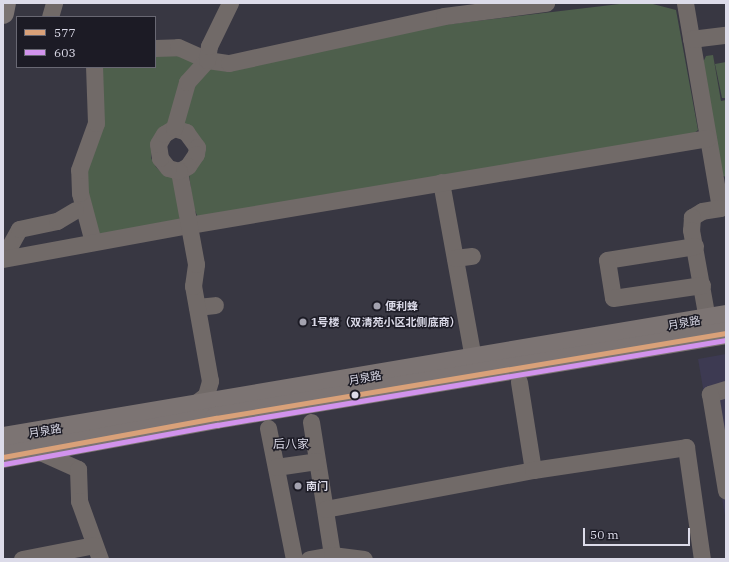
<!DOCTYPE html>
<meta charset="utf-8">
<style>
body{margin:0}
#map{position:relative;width:729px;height:562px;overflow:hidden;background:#383742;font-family:"IBM Plex Serif","Noto Sans SC",serif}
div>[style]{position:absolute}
.built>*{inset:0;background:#3d3a52}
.green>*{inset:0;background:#4e5f4c}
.minor>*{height:17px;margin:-8.5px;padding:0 8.5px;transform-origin:8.5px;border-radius:8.5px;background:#716a68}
.major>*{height:22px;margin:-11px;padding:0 11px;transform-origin:11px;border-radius:11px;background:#7c7473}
.bus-1>*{height:5px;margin:-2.5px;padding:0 2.5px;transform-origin:2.5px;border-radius:2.5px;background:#d9a179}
.bus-2>*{height:5px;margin:-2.5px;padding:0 2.5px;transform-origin:2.5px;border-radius:2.5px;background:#d193ec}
.dots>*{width:11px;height:11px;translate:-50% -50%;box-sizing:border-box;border:2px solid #1c1b25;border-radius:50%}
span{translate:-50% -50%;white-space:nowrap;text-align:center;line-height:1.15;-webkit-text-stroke:3px #1c1b25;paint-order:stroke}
.poi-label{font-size:11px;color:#dcdbe9;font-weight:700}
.left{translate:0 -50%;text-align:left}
.street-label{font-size:11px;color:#dcdbe9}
.neighbourhood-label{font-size:12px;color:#dcdbe9}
.frame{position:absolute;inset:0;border:4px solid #dcdbe9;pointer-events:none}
.legend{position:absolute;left:16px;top:16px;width:140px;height:52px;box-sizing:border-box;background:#1c1b25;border:1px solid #696873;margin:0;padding:5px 7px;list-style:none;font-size:12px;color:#dcdbe9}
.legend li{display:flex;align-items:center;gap:8px;height:20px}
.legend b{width:20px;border:1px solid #696873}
.scale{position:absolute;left:583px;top:528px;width:107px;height:18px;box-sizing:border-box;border:2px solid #dcdbe9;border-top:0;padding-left:5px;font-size:12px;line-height:14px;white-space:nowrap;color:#dcdbe9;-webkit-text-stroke:3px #1c1b25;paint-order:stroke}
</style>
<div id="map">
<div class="built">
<div style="clip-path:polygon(726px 354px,726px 521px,698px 359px)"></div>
</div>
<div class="green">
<div style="clip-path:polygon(628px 3px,649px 3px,676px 10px,698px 130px,688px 138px,199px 220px,193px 206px,189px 174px,198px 166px,180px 126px,186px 98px,209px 64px,434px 26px)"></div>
<div style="clip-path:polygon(182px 52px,195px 60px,172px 126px,153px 144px,151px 158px,156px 167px,162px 173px,171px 176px,177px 185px,180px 222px,97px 237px,88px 206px,87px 159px,95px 67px,155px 67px,155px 53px)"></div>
<div style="clip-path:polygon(713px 55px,721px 101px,726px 100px,726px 177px,718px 174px,701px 67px,706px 56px)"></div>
<div style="clip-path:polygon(726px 62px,726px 98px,722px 98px,715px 64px)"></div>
</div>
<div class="minor">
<div style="left:685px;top:3px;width:208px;rotate:80.3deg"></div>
<div style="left:720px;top:208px;width:18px;rotate:171deg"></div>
<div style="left:702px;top:211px;width:12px;rotate:149deg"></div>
<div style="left:692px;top:217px;width:13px;rotate:94deg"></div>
<div style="left:691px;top:230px;width:90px;rotate:79.8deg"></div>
<div style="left:50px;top:17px;width:15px;rotate:-74deg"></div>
<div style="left:691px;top:39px;width:35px;rotate:-7deg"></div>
<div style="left:155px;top:48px;width:23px;rotate:-2deg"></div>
<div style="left:178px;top:47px;width:32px;rotate:24deg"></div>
<div style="left:207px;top:60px;width:22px;rotate:8deg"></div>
<div style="left:229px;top:63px;width:220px;rotate:-12.3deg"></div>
<div style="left:444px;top:16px;width:103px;rotate:-7.3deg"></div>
<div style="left:174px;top:128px;width:13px;rotate:18deg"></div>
<div style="left:186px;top:132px;width:19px;rotate:54deg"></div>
<div style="left:197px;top:147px;width:7px;rotate:98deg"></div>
<div style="left:196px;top:154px;width:14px;rotate:124deg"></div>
<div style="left:188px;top:166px;width:10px;rotate:151deg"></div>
<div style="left:441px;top:182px;width:179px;rotate:79.7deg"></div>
<div style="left:93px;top:242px;width:51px;rotate:-104.9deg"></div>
<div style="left:80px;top:193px;width:23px;rotate:-92deg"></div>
<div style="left:79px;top:170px;width:50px;rotate:-70.1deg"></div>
<div style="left:96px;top:123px;width:56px;rotate:-92deg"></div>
<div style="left:695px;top:246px;width:89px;rotate:171deg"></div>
<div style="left:607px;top:260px;width:38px;rotate:81deg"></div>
<div style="left:613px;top:298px;width:90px;rotate:-8.3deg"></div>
<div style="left:3px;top:258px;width:33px;rotate:-61deg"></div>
<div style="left:19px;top:229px;width:39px;rotate:-12deg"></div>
<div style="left:57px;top:221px;width:21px;rotate:-31deg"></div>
<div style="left:455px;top:258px;width:17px;rotate:-7deg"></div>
<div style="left:3px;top:259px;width:189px;rotate:-10.4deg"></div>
<div style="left:189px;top:225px;width:526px;rotate:-9.52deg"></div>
<div style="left:197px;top:307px;width:18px;rotate:-6deg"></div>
<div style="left:519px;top:382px;width:89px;rotate:81deg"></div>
<div style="left:726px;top:389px;width:17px;rotate:163deg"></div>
<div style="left:710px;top:394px;width:98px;rotate:80.6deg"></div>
<div style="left:192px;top:406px;width:18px;rotate:-38deg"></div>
<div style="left:206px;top:395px;width:15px;rotate:-74deg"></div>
<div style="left:210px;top:381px;width:97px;rotate:-100.1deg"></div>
<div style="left:193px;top:286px;width:22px;rotate:-82deg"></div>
<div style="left:196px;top:264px;width:95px;rotate:-100.4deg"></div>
<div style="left:179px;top:171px;width:11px;rotate:-165deg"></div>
<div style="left:168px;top:168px;width:13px;rotate:-129deg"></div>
<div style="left:160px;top:158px;width:14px;rotate:-98deg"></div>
<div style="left:158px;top:144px;width:12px;rotate:-59deg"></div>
<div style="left:164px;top:134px;width:12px;rotate:-31deg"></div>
<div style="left:174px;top:128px;width:48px;rotate:-74.2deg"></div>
<div style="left:187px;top:82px;width:30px;rotate:-48deg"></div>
<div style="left:207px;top:60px;width:14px;rotate:-82deg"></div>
<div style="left:209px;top:46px;width:48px;rotate:-64deg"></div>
<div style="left:311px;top:422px;width:135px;rotate:81deg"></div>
<div style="left:268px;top:428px;width:134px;rotate:78.8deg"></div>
<div style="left:38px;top:451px;width:44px;rotate:24.2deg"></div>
<div style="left:78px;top:469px;width:32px;rotate:88deg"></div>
<div style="left:79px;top:501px;width:62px;rotate:70.1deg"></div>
<div style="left:276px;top:467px;width:41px;rotate:-8.3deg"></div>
<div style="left:325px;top:509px;width:212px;rotate:-10.6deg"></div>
<div style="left:533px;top:470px;width:155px;rotate:-8.5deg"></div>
<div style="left:686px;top:447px;width:113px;rotate:81.9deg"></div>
<div style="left:22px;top:559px;width:73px;rotate:-11deg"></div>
<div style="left:309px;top:559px;width:23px;rotate:-10deg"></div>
<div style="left:332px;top:555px;width:32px;rotate:7deg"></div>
</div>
<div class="major">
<div style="left:3px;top:13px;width:10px;rotate:-79deg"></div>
<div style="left:3px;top:438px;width:733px;rotate:-9.58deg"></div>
<div style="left:3px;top:457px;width:217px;rotate:-10.4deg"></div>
<div style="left:216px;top:418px;width:517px;rotate:-9.46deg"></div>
</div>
<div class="bus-1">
<div style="left:3px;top:457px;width:217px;rotate:-10.4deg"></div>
<div style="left:216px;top:418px;width:517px;rotate:-9.46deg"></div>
</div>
<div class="bus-2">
<div style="left:4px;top:464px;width:217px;rotate:-10.4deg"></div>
<div style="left:217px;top:425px;width:516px;rotate:-9.48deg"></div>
</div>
<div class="dots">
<div style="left:377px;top:306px;background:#a3a2af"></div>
<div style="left:303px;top:322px;background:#a3a2af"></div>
<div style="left:355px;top:395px;background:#dcdbe9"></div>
<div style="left:298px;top:486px;background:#a3a2af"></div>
</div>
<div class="poi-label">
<span class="left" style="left:385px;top:306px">便利蜂</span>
<span class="left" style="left:311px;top:322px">1号楼（双清苑小区北侧底商）</span>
<span class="left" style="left:306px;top:486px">南门</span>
</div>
<div class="street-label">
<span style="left:684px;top:323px;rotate:-10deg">月泉路</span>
<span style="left:365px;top:378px;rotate:-10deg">月泉路</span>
<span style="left:45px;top:431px;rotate:-9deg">月泉路</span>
</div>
<div class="neighbourhood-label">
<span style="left:291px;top:444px">后八家</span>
</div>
<div class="frame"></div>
<ul class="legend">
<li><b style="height:5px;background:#d9a179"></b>577</li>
<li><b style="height:5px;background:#d193ec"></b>603</li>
</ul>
<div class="scale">50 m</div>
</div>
